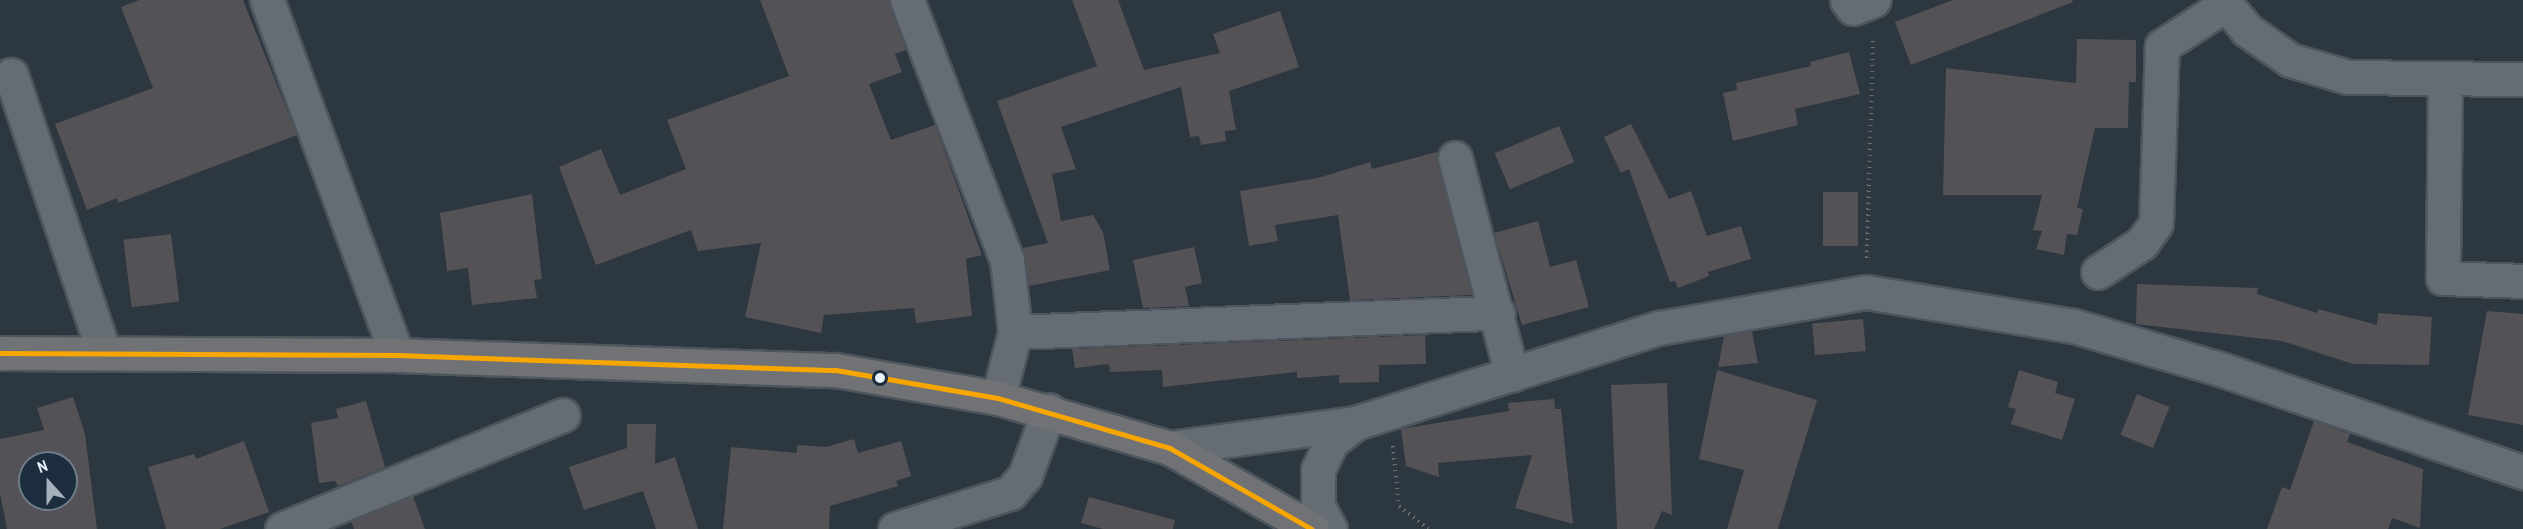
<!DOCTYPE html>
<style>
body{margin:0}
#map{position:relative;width:2523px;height:529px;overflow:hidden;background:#2d3740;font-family:"Archivo Narrow",sans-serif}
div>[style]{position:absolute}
.building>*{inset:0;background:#545256;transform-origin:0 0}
.path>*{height:4px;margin-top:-2px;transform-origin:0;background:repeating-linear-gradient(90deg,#686e76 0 1.5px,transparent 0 6px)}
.roads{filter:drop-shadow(2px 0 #4d555d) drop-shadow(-2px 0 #4d555d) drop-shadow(0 2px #4d555d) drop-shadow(0 -2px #4d555d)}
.minor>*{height:33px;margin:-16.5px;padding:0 16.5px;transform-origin:16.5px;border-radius:16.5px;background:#656c73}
.major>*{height:33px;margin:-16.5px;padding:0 16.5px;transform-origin:16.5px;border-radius:16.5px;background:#717276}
.bus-1>*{height:4.5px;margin:-2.25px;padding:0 2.25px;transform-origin:2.25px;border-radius:2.25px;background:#f7a600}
.dots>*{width:16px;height:16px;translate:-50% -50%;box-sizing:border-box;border:3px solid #1c2d3d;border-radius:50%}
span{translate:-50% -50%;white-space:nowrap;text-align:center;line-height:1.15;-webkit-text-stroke:4.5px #1c2d3d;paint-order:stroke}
.north{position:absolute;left:18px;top:451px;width:60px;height:60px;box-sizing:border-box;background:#1c2d3d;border:2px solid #6e7c8a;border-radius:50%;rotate:339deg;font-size:16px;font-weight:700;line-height:24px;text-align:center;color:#e8f3fe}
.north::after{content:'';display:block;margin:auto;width:21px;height:27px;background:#a7b1bc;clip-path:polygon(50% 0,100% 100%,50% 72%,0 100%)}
</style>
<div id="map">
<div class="building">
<div style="clip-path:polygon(139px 0,243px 0,297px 135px,118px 203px,117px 198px,87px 210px,55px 124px,153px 88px,121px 7px)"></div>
<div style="clip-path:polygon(760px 0,889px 0,906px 50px,895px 54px,902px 72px,869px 84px,891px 140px,935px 125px,982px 255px,966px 259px,972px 316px,916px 323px,914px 308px,824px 315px,821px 333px,745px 317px,761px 243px,698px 251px,691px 230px,596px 265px,559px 167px,601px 149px,620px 195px,686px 169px,667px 120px,789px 76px)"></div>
<div style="clip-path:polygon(1072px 0,1118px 0,1144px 70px,1220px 53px,1213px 34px,1280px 11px,1299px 67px,1229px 91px,1236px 130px,1225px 131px,1226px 141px,1201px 145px,1199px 136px,1190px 137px,1181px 87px,1061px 127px,1076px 169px,1052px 174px,1061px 221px,1093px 215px,1103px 232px,1110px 270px,1029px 286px,1023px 248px,1048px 243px,997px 101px,1097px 66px)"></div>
<div style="clip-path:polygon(1953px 0,2072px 0,2073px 2px,1911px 65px,1895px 22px)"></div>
<div style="clip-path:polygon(2077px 39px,2136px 40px,2136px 82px,2129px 82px,2128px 128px,2095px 128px,2077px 208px,2083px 209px,2077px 235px,2067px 234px,2064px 255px,2036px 249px,2042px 231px,2033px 230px,2042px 195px,1943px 195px,1946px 68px,2076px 83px)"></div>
<div style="clip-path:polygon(1849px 52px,1860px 94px,1795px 109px,1798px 125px,1733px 141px,1723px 93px,1737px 90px,1736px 83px,1811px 66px,1810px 62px)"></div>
<div style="clip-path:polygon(1631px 124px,1669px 199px,1691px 191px,1707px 236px,1741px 226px,1751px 259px,1708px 272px,1709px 276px,1678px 288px,1675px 281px,1670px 282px,1629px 169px,1621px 173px,1604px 137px)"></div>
<div style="left:1559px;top:126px;width:39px;height:70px;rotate:67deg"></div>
<div style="clip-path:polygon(1437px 152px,1472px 295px,1350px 300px,1338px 215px,1275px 225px,1278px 241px,1249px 246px,1240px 191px,1318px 178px,1370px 162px,1372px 169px)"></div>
<div style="left:1823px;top:192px;width:35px;height:54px"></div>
<div style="clip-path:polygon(532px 194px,542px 279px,534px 280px,537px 298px,472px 305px,468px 268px,447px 271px,440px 213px)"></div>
<div style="clip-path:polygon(1538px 221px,1550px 267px,1576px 260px,1589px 307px,1522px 325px,1494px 233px)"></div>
<div style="left:171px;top:234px;width:68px;height:48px;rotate:83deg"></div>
<div style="clip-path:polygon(1194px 247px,1202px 283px,1185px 287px,1189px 306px,1143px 308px,1133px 260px)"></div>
<div style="clip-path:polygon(2137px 284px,2258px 288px,2257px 294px,2317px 313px,2318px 309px,2377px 325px,2378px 313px,2432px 317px,2429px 365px,2353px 364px,2282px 341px,2136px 324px)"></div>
<div style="clip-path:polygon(2487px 311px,2523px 314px,2523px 425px,2468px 415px)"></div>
<div style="left:1863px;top:319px;width:32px;height:51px;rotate:85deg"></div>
<div style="clip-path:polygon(1752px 331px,1758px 363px,1718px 367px,1724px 336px)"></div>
<div style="clip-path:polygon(1425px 335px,1426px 364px,1379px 365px,1379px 382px,1339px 383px,1339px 375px,1297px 378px,1297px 372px,1163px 387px,1162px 370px,1110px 372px,1109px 364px,1075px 368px,1072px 349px)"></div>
<div style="clip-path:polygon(1717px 370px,1817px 400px,1778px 529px,1727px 529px,1744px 470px,1699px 459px)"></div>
<div style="clip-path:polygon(2019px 370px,2058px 382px,2055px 393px,2075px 399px,2062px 440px,2011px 424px,2016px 409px,2008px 407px)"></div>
<div style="clip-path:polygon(1667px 383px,1672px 515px,1662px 511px,1654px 529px,1617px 529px,1611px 385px)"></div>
<div style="left:2137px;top:394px;width:35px;height:44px;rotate:22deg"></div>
<div style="clip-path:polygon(evenodd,73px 397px,85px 434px,97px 529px,7px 529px,0 493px,0 439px,44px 430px,37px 408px,73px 397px,30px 463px,66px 463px,66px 499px,30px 499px,30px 463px)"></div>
<div style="clip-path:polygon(1554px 399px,1555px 409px,1561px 409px,1573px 524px,1515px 508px,1532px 455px,1438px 463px,1439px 477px,1406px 466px,1401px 429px,1509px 411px,1508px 403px)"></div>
<div style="clip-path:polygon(366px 401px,385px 467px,338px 486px,335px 481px,319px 483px,311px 423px,338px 418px,336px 409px)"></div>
<div style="clip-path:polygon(2314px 421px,2350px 434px,2347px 442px,2423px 469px,2420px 528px,2392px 518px,2388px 529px,2267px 529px,2282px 487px,2290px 490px)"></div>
<div style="clip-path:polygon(627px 424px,656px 424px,655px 464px,675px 457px,698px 529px,656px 529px,643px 491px,584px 510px,569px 467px,627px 448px)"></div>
<div style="clip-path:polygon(854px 439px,858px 453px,901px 441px,911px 476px,896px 481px,898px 486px,830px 506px,829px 529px,723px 529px,731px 447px,797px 453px,797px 445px,826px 447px)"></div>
<div style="clip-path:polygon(244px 441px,269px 512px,220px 529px,166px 529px,148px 467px,194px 454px,196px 459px)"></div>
<div style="clip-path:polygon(413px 496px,425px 529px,354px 529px,351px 521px)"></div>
<div style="clip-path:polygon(1089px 497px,1175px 520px,1173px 529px,1103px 529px,1081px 523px)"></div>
</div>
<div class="path">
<div style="left:1867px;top:258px;width:218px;rotate:-88.4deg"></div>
<div style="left:1393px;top:446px;width:60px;rotate:84.3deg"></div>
<div style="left:1399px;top:506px;width:37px;rotate:38deg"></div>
</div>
<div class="roads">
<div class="minor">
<div style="left:267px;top:0;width:378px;rotate:69.9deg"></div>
<div style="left:907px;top:0;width:279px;rotate:69deg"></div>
<div style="left:1007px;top:260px;width:72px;rotate:83.7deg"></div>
<div style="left:1015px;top:332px;width:68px;rotate:104.4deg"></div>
<div style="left:1847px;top:0;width:10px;rotate:53deg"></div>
<div style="left:1853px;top:8px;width:22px;rotate:-21deg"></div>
<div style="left:2222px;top:0;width:39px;rotate:50deg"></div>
<div style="left:2247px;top:30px;width:52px;rotate:34.9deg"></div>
<div style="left:2290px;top:60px;width:60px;rotate:16.3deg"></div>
<div style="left:2348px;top:77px;width:175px;rotate:0.7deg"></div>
<div style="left:11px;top:75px;width:293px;rotate:71.5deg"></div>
<div style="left:2445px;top:78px;width:200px;rotate:90.6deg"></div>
<div style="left:2443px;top:278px;width:80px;rotate:2.1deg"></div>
<div style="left:1455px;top:158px;width:224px;rotate:75.3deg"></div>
<div style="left:2098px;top:272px;width:53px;rotate:-33.4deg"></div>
<div style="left:2142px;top:243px;width:24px;rotate:-55deg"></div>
<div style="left:2156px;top:223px;width:177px;rotate:-88.1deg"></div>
<div style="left:2162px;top:46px;width:75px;rotate:-33.1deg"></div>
<div style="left:1015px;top:332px;width:483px;rotate:-2.3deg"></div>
<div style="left:1170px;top:448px;width:187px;rotate:-7.7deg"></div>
<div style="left:1355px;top:423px;width:318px;rotate:-17.4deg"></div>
<div style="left:1659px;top:328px;width:210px;rotate:-9.9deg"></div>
<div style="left:1866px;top:292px;width:211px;rotate:9.3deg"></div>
<div style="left:2074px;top:326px;width:149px;rotate:16.4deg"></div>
<div style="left:2217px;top:368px;width:323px;rotate:18.8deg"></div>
<div style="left:282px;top:529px;width:303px;rotate:-22.1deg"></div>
<div style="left:895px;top:529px;width:121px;rotate:-17.4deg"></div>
<div style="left:1010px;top:493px;width:23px;rotate:-49deg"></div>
<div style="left:1025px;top:476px;width:70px;rotate:-70deg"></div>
<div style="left:1330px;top:529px;width:26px;rotate:-118deg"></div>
<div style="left:1318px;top:506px;width:36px;rotate:-90deg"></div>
<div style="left:1318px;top:470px;width:31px;rotate:-65deg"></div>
<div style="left:1331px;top:442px;width:31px;rotate:-38deg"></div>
</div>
<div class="major">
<div style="left:0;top:353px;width:397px;rotate:0.3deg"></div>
<div style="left:397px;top:355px;width:439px;rotate:2deg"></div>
<div style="left:836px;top:370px;width:164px;rotate:9.8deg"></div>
<div style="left:998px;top:398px;width:179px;rotate:16.2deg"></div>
<div style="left:1170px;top:448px;width:163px;rotate:29.7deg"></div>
</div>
</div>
<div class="bus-1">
<div style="left:0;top:353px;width:397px;rotate:0.3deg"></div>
<div style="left:397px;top:355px;width:439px;rotate:2deg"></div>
<div style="left:836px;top:370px;width:164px;rotate:9.8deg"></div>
<div style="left:998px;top:398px;width:179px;rotate:16.2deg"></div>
<div style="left:1170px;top:448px;width:163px;rotate:29.7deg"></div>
</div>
<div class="dots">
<div style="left:880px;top:378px;background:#e8f3fe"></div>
</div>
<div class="north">N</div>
</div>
